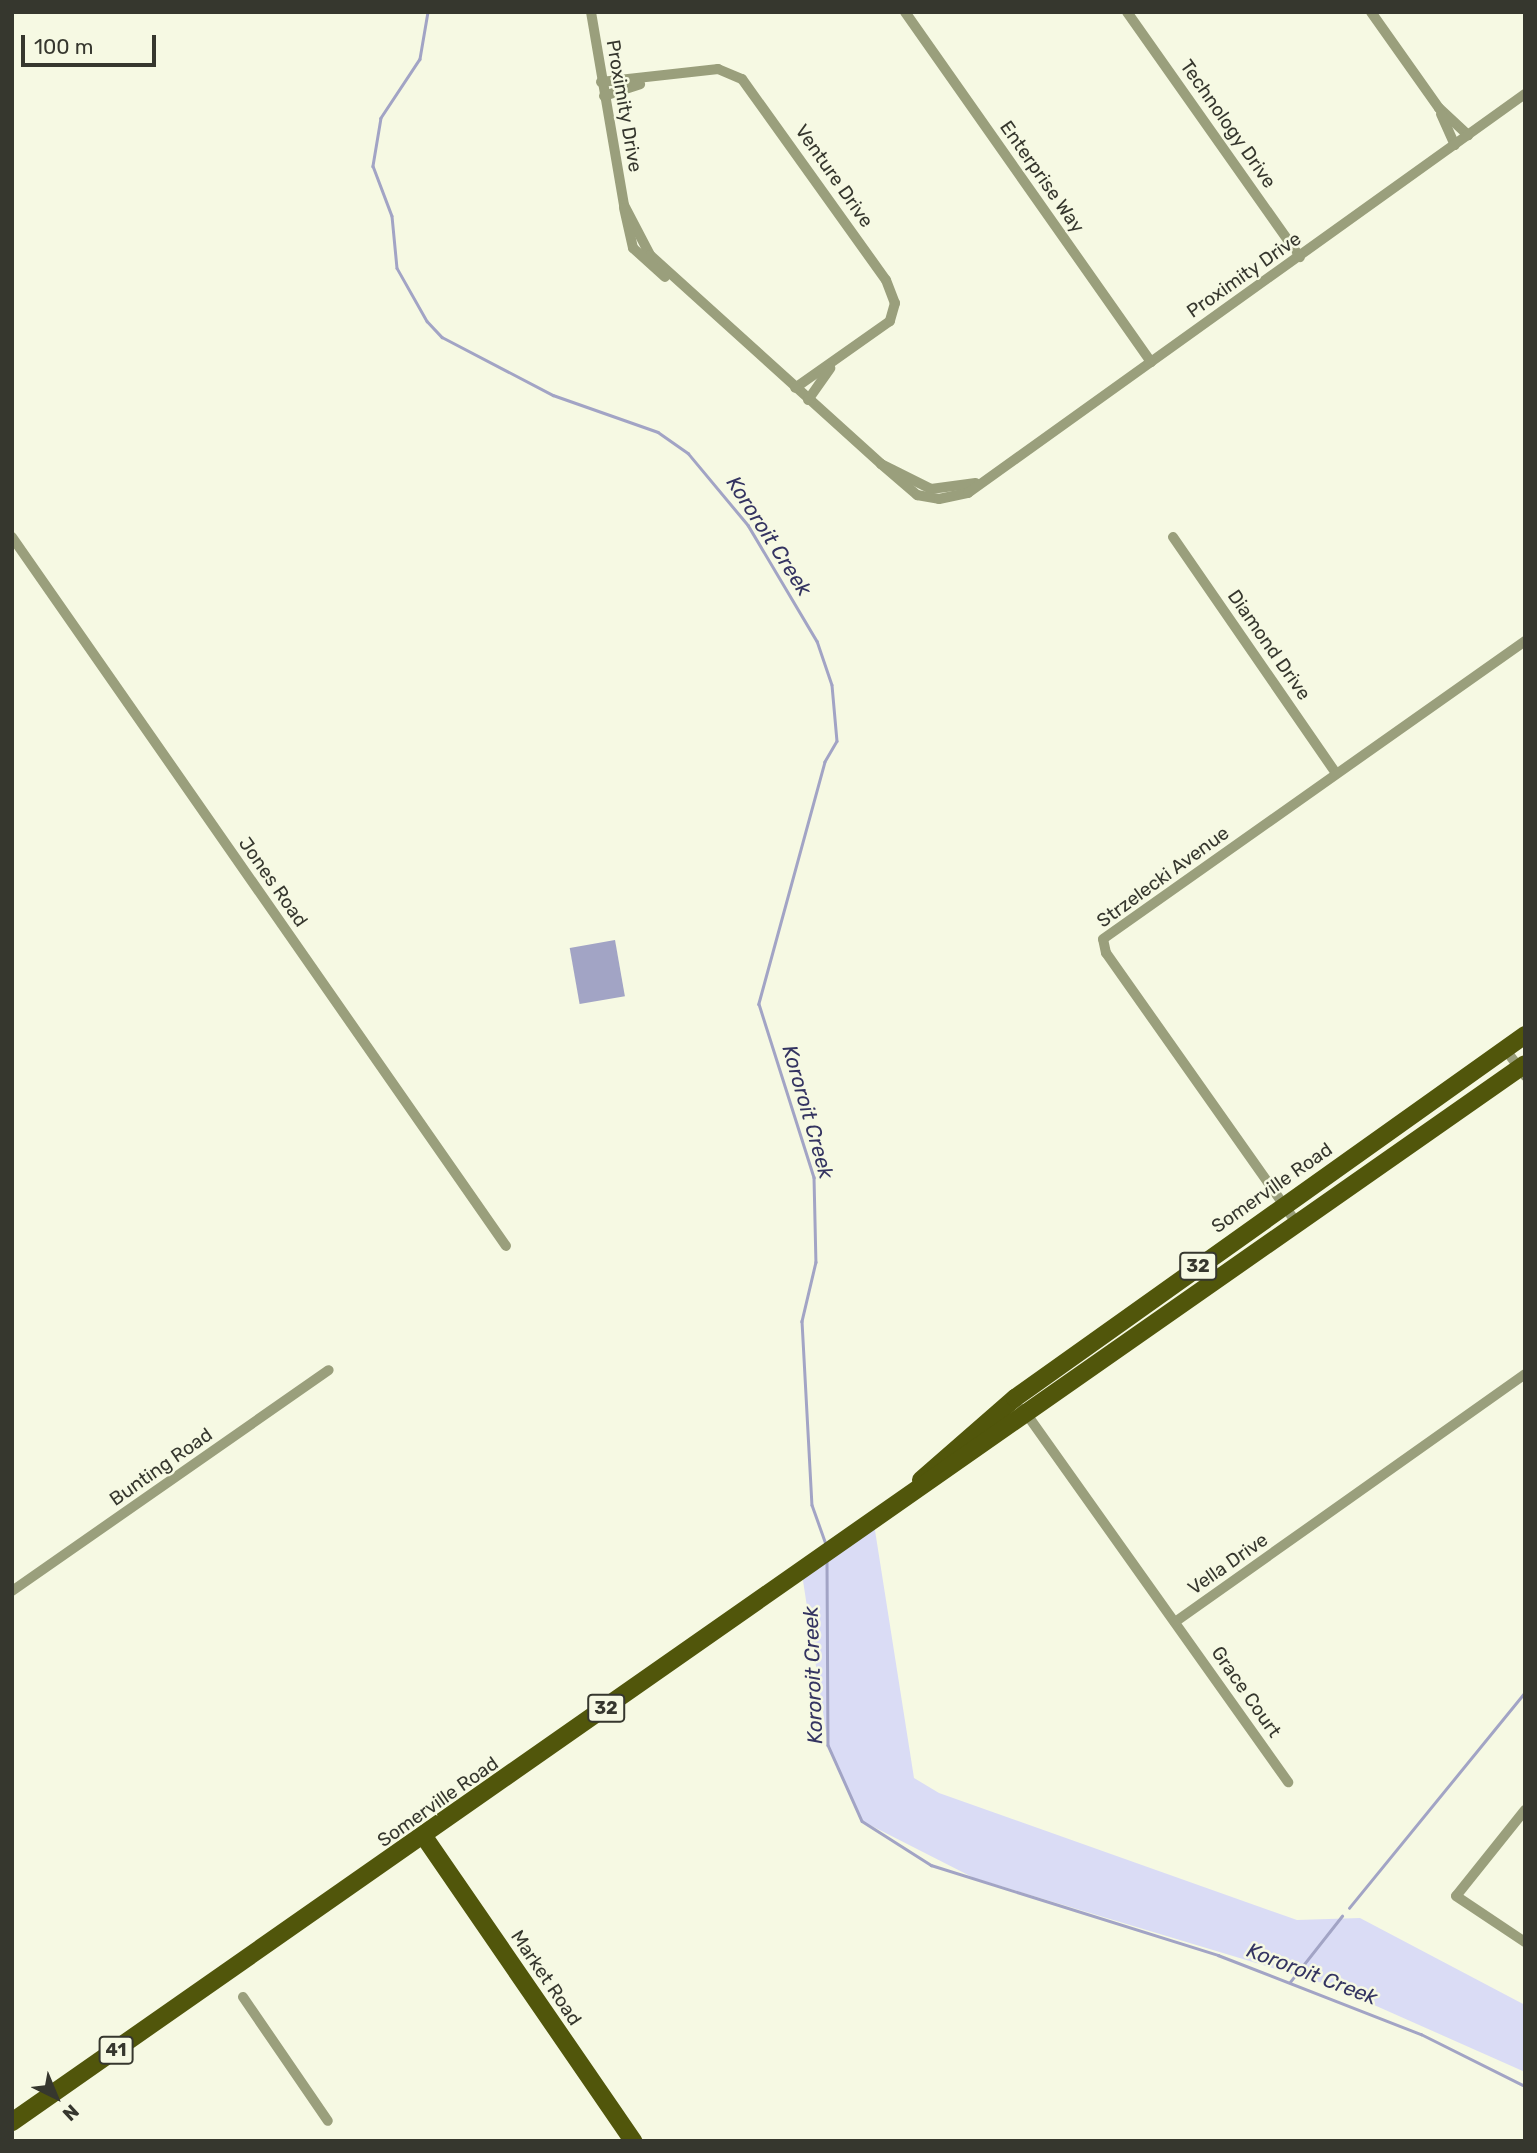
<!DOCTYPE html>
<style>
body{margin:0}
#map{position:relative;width:1537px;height:2153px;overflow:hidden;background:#f6f9e3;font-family:Rubik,sans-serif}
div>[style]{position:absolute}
.green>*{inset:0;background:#dadcf5}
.water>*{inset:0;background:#a2a4c5;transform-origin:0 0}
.stream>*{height:2.5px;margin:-1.25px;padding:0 1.25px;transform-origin:1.25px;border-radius:1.25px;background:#a2a4c5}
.street>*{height:10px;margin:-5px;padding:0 5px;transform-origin:5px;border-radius:5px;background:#9a9f7c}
.primary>*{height:18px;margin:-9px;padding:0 9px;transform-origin:9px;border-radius:9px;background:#51560b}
span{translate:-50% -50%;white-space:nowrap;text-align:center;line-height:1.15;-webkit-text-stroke:5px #f6f9e3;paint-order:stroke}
.shield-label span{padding:2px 5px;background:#f6f9e3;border:2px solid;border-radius:5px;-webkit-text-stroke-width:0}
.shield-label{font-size:18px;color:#36372e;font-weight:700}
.street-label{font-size:19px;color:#36372e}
.water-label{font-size:21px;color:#343461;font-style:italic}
.frame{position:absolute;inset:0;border:14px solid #36372e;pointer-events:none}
.north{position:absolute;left:21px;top:2062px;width:70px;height:70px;-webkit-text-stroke:5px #f6f9e3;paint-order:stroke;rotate:137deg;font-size:19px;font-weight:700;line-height:28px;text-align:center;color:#36372e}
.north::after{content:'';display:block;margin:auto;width:24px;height:32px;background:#36372e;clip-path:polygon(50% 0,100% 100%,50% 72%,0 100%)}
.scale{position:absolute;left:21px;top:35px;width:135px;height:32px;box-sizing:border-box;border:4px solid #36372e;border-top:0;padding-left:9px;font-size:21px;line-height:24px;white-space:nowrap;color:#36372e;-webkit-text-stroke:5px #f6f9e3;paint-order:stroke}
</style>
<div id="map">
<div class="green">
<div style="clip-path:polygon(874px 1524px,914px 1778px,939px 1793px,1297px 1920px,1360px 1918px,1525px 2005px,1525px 2072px,1329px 1985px,974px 1878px,862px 1821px,828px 1745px,802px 1574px)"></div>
</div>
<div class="water">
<div style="left:615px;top:940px;width:57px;height:46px;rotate:80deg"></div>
</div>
<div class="stream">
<div style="left:428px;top:12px;width:48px;rotate:99.7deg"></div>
<div style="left:420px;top:59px;width:71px;rotate:123.5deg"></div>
<div style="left:381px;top:118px;width:49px;rotate:99.5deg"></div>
<div style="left:373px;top:166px;width:53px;rotate:69.2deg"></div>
<div style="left:392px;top:216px;width:52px;rotate:84.5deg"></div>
<div style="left:397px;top:268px;width:61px;rotate:60.5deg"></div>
<div style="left:427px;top:321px;width:22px;rotate:47deg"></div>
<div style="left:442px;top:337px;width:125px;rotate:27.6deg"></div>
<div style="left:553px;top:395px;width:111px;rotate:19.4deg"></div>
<div style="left:658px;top:432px;width:37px;rotate:35deg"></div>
<div style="left:688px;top:453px;width:94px;rotate:50.2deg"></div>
<div style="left:748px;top:525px;width:135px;rotate:59.3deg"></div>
<div style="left:817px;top:641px;width:46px;rotate:71.2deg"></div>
<div style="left:832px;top:685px;width:56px;rotate:84.9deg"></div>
<div style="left:837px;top:741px;width:24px;rotate:120deg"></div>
<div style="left:825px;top:762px;width:251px;rotate:105.3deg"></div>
<div style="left:759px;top:1004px;width:182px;rotate:72.4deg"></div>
<div style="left:814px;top:1177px;width:85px;rotate:88.7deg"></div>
<div style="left:816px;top:1262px;width:61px;rotate:103.3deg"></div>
<div style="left:802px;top:1321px;width:184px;rotate:86.9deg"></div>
<div style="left:812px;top:1505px;width:41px;rotate:70.3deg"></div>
<div style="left:827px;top:1561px;width:184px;rotate:89.7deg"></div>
<div style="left:828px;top:1745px;width:83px;rotate:65.9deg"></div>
<div style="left:862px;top:1821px;width:82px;rotate:32.5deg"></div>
<div style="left:931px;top:1865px;width:301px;rotate:17.4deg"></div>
<div style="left:1218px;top:1955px;width:218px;rotate:21.3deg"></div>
<div style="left:1421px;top:2034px;width:116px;rotate:26.6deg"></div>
<div style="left:1349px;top:1908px;width:279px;rotate:-50.8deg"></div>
<div style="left:1290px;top:1982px;width:84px;rotate:-51.8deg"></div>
</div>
<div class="street">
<div style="left:591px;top:12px;width:196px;rotate:80.3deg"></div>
<div style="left:624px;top:205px;width:56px;rotate:62.5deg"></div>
<div style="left:650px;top:255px;width:312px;rotate:42.1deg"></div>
<div style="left:881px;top:464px;width:56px;rotate:26.6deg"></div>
<div style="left:931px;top:489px;width:45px;rotate:-7.6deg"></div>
<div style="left:905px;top:12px;width:428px;rotate:54.9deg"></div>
<div style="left:1127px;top:12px;width:300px;rotate:54.8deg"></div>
<div style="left:1371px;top:12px;width:118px;rotate:54.7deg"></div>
<div style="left:1439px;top:108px;width:40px;rotate:43deg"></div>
<div style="left:601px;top:82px;width:118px;rotate:-6.3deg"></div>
<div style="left:718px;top:69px;width:26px;rotate:23deg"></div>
<div style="left:742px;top:79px;width:247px;rotate:54.4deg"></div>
<div style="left:886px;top:280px;width:25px;rotate:69deg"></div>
<div style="left:895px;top:303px;width:19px;rotate:106deg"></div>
<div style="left:890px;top:321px;width:116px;rotate:144.8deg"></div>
<div style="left:604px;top:96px;width:38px;rotate:-18deg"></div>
<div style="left:1441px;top:114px;width:34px;rotate:66deg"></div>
<div style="left:624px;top:208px;width:41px;rotate:77.3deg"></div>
<div style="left:633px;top:248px;width:43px;rotate:42.2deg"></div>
<div style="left:808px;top:400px;width:39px;rotate:-55deg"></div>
<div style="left:881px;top:464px;width:48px;rotate:40.7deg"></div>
<div style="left:917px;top:495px;width:22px;rotate:10deg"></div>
<div style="left:939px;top:499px;width:30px;rotate:-12deg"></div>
<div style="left:968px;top:493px;width:685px;rotate:-35.62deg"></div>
<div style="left:12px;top:537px;width:864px;rotate:55.13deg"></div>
<div style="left:1173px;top:537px;width:287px;rotate:55.4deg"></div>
<div style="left:1505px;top:1049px;width:34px;rotate:53deg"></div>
<div style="left:1298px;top:1225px;width:333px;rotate:-125.2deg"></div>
<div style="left:1106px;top:953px;width:14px;rotate:-102deg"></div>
<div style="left:1103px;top:939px;width:517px;rotate:-35.23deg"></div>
<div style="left:1023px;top:1409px;width:458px;rotate:54.6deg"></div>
<div style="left:12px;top:1591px;width:386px;rotate:-34.9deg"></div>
<div style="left:1175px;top:1622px;width:429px;rotate:-35.3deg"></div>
<div style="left:1525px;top:1810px;width:110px;rotate:128.7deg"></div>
<div style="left:1456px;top:1896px;width:83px;rotate:33.7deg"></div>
<div style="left:243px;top:1997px;width:150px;rotate:55.6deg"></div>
</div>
<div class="primary">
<div style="left:921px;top:1480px;width:125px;rotate:-41.1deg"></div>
<div style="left:1015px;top:1398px;width:626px;rotate:-35.44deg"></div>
<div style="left:425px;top:1838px;width:368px;rotate:55.5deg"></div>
<div style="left:12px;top:2122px;width:1846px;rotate:-34.96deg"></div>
</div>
<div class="shield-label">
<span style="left:1198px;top:1266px">32</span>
<span style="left:606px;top:1708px">32</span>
<span style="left:116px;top:2050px">41</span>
</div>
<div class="street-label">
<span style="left:624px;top:106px;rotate:80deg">Proximity Drive</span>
<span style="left:1228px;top:124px;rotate:55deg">Technology Drive</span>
<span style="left:834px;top:176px;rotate:55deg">Venture Drive</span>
<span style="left:1042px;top:177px;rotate:55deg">Enterprise Way</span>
<span style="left:1244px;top:275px;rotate:-35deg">Proximity Drive</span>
<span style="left:1269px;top:645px;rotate:55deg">Diamond Drive</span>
<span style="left:1163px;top:877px;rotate:-36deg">Strzelecki Avenue</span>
<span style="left:273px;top:882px;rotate:55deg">Jones Road</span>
<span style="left:1272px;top:1188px;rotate:-35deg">Somerville Road</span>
<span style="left:161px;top:1467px;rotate:-35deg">Bunting Road</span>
<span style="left:1228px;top:1564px;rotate:-35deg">Vella Drive</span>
<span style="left:1246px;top:1692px;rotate:55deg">Grace Court</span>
<span style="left:438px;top:1802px;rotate:-35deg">Somerville Road</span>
<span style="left:546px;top:1978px;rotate:56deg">Market Road</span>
</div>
<div class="water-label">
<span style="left:769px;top:536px;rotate:57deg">Kororoit Creek</span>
<span style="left:808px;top:1112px;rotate:74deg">Kororoit Creek</span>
<span style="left:813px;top:1675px;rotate:-92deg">Kororoit Creek</span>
<span style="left:1312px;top:1974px;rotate:21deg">Kororoit Creek</span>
</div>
<div class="frame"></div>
<div class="north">N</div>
<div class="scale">100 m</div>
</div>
